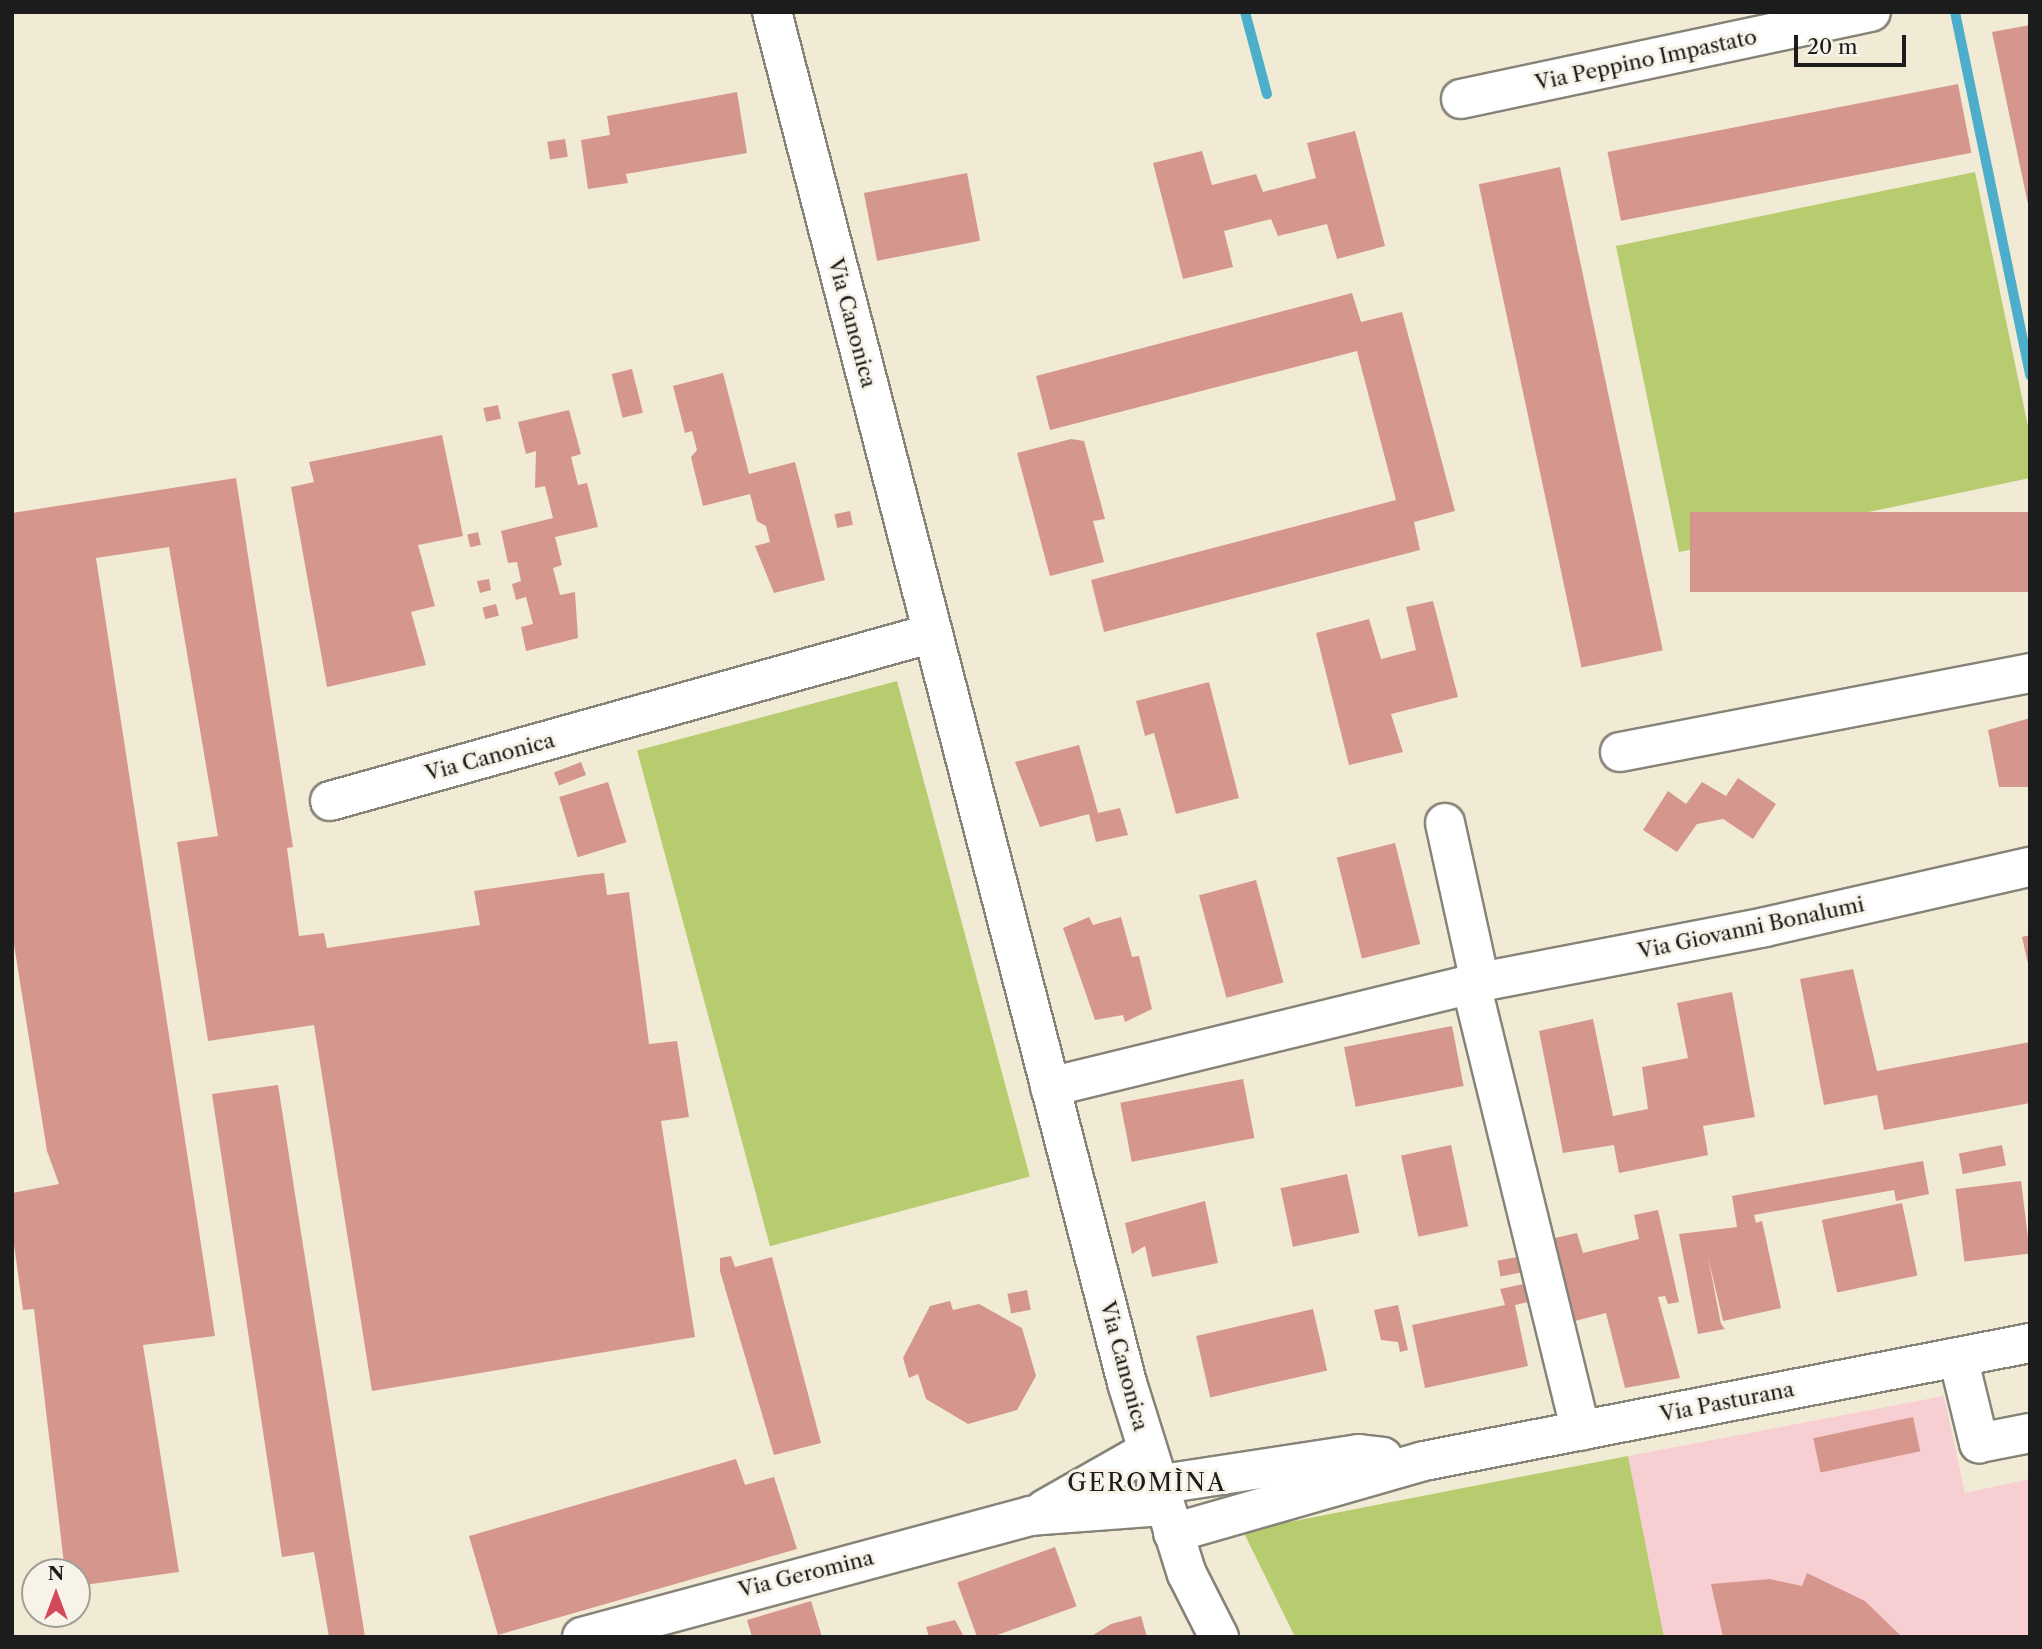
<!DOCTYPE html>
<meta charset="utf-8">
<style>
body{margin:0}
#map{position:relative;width:2042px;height:1649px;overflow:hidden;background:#f1ead4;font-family:"Libre Caslon Text",serif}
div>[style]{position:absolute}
.built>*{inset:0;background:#f7cfd2}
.green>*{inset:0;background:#b7cb6f;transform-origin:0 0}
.stream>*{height:10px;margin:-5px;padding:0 5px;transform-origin:5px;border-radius:5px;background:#4daecc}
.building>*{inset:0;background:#d5978d;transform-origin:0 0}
.roads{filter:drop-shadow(2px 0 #868378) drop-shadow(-2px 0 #868378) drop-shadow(0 2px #868378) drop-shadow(0 -2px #868378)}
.minor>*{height:38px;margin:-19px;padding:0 19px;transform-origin:19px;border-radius:19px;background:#fff}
span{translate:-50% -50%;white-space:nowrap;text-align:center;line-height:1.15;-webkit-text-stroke:6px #f7f3e8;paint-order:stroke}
.street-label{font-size:21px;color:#1c1c1c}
.quarter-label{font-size:24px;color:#1c1c1c;letter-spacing:2px}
.frame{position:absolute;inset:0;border:14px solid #1c1c1c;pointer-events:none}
.north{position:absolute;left:21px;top:1558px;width:70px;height:70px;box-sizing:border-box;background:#f7f3e8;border:2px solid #9f9d96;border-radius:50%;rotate:0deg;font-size:19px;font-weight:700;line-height:28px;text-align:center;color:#1c1c1c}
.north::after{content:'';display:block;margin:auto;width:24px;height:32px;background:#d1495b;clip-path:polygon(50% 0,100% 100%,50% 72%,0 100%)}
.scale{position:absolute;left:1794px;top:35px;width:112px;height:32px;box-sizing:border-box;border:4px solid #1c1c1c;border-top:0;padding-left:9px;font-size:21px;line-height:24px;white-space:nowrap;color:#1c1c1c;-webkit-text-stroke:5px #f7f3e8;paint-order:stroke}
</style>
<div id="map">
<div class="built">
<div style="clip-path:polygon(1944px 1396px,1965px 1493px,2030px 1479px,2030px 1637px,1664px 1637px,1628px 1456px)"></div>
</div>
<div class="green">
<div style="clip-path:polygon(1975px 172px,2030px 436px,2030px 478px,1679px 552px,1616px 246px)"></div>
<div style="left:897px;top:681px;width:513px;height:269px;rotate:75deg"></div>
<div style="clip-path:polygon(1628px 1456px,1664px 1637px,1295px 1637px,1243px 1531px)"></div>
</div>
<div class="stream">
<div style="left:1245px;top:12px;width:85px;rotate:75deg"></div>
<div style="left:1955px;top:12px;width:371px;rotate:78.3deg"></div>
</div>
<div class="building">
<div style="clip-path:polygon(2030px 25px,2030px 209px,2029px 209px,1992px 32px)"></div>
<div style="left:1958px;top:84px;width:70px;height:357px;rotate:79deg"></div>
<div style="clip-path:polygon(737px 92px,747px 153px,626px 174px,628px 183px,588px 189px,581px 140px,610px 135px,607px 116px)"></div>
<div style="clip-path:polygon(1355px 131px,1385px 246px,1337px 259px,1327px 224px,1278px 236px,1271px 219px,1224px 231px,1233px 267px,1183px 279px,1153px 163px,1202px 151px,1212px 185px,1256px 174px,1263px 192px,1316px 178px,1307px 143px)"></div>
<div style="left:565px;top:139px;width:18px;height:18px;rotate:81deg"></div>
<div style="left:1560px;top:167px;width:494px;height:83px;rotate:78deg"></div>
<div style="left:967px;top:173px;width:69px;height:105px;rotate:79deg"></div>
<div style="clip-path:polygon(1352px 293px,1361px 322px,1402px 312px,1455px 511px,1414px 522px,1420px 550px,1104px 632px,1091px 580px,1396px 500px,1357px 351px,1050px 430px,1036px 376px)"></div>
<div style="left:632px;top:369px;width:45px;height:21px;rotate:76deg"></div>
<div style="clip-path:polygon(723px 373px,749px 474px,795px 462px,825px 580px,774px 593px,755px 546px,770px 542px,766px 526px,757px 521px,750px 494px,703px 506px,691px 457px,697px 450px,692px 431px,685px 433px,673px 386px)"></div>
<div style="left:498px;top:405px;width:14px;height:15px;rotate:78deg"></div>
<div style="clip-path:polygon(569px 410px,581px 454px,571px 457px,578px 485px,587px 483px,598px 527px,555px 537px,562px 565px,553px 568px,560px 595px,575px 592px,578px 638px,526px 651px,521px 627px,533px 624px,526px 597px,516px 600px,512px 584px,521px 581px,517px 562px,508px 563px,501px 531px,553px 518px,545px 486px,535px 488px,536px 451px,526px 454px,518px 422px)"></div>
<div style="clip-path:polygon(442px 435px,463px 536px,418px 545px,435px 606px,411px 612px,426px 665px,327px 687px,291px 487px,314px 482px,309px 462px)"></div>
<div style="clip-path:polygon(1071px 439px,1084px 441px,1105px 519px,1093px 521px,1104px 562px,1050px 576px,1017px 453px)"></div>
<div style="clip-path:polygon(236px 478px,293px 847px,287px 848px,299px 936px,324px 933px,327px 948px,480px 925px,474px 891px,585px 875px,604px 873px,607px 895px,629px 892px,649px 1044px,677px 1041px,689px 1117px,661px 1121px,695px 1337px,372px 1391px,314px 1025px,208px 1041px,177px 842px,218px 836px,169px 547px,96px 558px,215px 1336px,143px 1345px,179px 1572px,77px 1586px,77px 1572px,65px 1572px,34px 1309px,23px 1310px,12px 1230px,12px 1193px,59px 1184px,47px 1151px,12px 932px,12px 513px)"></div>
<div style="left:850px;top:511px;width:14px;height:16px;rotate:78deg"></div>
<div style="left:2030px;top:512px;width:80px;height:340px;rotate:90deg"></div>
<div style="left:478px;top:532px;width:13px;height:11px;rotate:77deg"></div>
<div style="clip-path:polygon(489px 579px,491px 590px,480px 593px,477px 581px)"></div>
<div style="clip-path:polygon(1433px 601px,1458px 697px,1391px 714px,1403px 752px,1349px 765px,1316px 633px,1369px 619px,1381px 659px,1416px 650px,1406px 607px)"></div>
<div style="left:496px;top:604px;width:12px;height:14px;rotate:76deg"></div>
<div style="clip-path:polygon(1209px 682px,1239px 798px,1176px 814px,1154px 733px,1145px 736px,1136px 701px)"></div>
<div style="clip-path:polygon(2030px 718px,2030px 787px,1999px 787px,1988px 730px)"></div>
<div style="clip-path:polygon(1079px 745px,1098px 813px,1120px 808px,1128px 835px,1096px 842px,1089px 814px,1040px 827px,1015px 762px)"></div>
<div style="left:581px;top:762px;width:14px;height:29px;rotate:69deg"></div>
<div style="clip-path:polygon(1738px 778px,1776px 804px,1753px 839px,1723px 819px,1697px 824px,1677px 852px,1643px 830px,1668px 791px,1686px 804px,1702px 782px,1726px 796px)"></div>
<div style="left:608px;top:782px;width:63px;height:51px;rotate:73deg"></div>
<div style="left:1395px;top:843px;width:104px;height:60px;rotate:76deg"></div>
<div style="left:1256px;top:880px;width:106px;height:59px;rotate:75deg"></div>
<div style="clip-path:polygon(1089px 917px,1093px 925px,1121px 917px,1132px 957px,1139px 956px,1152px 1009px,1125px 1022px,1123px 1015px,1095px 1020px,1063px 928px)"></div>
<div style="clip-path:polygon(2030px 935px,2030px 968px,2029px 968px,2022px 937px)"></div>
<div style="clip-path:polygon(1853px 969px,1877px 1071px,2030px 1042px,2030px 1103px,1884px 1130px,1877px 1095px,1824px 1105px,1800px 979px)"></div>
<div style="clip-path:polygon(1732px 992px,1755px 1117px,1703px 1126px,1708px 1155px,1619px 1173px,1614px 1145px,1563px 1153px,1539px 1031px,1593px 1019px,1613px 1116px,1648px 1109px,1642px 1067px,1688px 1058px,1677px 1003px)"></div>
<div style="left:1452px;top:1026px;width:61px;height:110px;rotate:79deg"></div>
<div style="left:1243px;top:1079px;width:60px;height:125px;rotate:79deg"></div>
<div style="clip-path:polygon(278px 1085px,302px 1239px,365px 1637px,329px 1637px,314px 1552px,282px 1557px,212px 1094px)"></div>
<div style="left:1451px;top:1145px;width:83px;height:51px;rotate:78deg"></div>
<div style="left:2002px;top:1145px;width:21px;height:44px;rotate:79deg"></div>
<div style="clip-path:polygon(1923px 1161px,1929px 1194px,1896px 1201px,1894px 1190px,1754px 1215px,1756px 1223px,1762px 1221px,1781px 1308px,1723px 1321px,1708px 1257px,1721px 1324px,1725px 1329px,1698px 1334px,1679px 1234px,1737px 1227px,1732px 1196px)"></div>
<div style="left:1347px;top:1174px;width:60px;height:68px;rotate:78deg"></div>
<div style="left:2021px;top:1181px;width:73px;height:66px;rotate:83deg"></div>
<div style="clip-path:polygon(1205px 1201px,1218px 1263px,1152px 1277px,1145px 1246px,1132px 1254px,1125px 1223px)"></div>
<div style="left:1902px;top:1203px;width:74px;height:82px;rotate:78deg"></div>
<div style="clip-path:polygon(1658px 1210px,1679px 1302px,1668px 1304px,1665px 1296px,1658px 1297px,1680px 1378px,1625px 1388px,1606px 1313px,1567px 1323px,1546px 1240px,1577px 1233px,1583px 1253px,1639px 1239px,1634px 1215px)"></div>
<div style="clip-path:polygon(731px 1256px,735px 1267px,772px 1257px,821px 1443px,774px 1455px,720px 1271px,720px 1258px)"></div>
<div style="left:1522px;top:1256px;width:16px;height:25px;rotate:79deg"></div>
<div style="clip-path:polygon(1528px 1283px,1532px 1301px,1515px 1305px,1528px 1366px,1425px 1388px,1412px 1325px,1505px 1305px,1500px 1289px)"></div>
<div style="left:1027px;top:1290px;width:20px;height:20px;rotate:79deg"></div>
<div style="clip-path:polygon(950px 1301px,953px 1310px,979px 1304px,1022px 1328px,1036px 1376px,1017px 1410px,968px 1424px,926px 1399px,918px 1374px,909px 1378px,903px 1358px,930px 1306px)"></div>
<div style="clip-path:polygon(1398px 1305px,1408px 1350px,1400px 1352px,1398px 1342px,1381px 1340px,1374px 1310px)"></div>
<div style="left:1313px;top:1309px;width:63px;height:120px;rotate:77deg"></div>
<div style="left:1913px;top:1417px;width:35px;height:102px;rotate:78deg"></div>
<div style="clip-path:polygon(736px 1459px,745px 1485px,774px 1477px,797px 1549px,498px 1635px,469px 1536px)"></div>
<div style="left:1055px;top:1547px;width:63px;height:104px;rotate:70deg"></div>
<div style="clip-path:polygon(1807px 1573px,1865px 1601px,1902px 1637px,1723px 1637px,1711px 1584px,1770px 1579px,1802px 1586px)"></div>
<div style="clip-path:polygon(811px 1601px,822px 1637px,752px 1637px,747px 1620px)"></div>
<div style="clip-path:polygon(1141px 1616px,1147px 1637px,1090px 1637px,1111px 1624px)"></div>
<div style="clip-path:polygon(955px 1620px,964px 1637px,929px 1637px,926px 1627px)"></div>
</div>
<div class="roads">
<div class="minor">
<div style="left:772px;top:12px;width:1416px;rotate:75.48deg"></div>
<div style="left:1127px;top:1383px;width:200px;rotate:72.6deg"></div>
<div style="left:1187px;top:1574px;width:71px;rotate:63.1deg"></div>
<div style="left:1461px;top:99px;width:419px;rotate:-12deg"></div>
<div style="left:1620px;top:752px;width:418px;rotate:-10.9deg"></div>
<div style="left:330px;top:801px;width:626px;rotate:-15.57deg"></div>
<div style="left:1445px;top:823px;width:163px;rotate:77.6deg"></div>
<div style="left:1471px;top:984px;width:460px;rotate:76.2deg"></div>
<div style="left:1050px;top:1087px;width:443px;rotate:-13.7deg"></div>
<div style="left:1480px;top:982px;width:290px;rotate:-10.9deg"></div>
<div style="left:1765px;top:927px;width:272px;rotate:-12.8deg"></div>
<div style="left:1958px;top:1357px;width:89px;rotate:76.3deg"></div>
<div style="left:1979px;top:1443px;width:52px;rotate:-11.1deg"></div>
<div style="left:1156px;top:1485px;width:205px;rotate:-8.7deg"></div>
<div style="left:1359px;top:1454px;width:24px;rotate:7deg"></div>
<div style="left:1045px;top:1509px;width:117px;rotate:-29.6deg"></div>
<div style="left:1173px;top:1533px;width:261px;rotate:-16deg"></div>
<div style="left:1424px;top:1461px;width:617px;rotate:-11.02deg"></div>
<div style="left:582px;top:1637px;width:465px;rotate:-15.1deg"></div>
<div style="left:1031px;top:1516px;width:133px;rotate:-4.3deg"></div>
</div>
</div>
<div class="street-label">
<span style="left:1646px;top:60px;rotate:-12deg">Via Peppino Impastato</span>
<span style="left:852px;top:323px;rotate:75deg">Via Canonica</span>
<span style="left:490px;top:757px;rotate:-15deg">Via Canonica</span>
<span style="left:1751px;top:928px;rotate:-12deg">Via Giovanni Bonalumi</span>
<span style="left:1124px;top:1366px;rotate:75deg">Via Canonica</span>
<span style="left:1727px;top:1402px;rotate:-11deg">Via Pasturana</span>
<span style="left:806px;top:1574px;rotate:-14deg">Via Geromina</span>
</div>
<div class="quarter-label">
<span style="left:1147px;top:1483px">GEROMÌNA</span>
</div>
<div class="frame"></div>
<div class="north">N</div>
<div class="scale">20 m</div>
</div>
